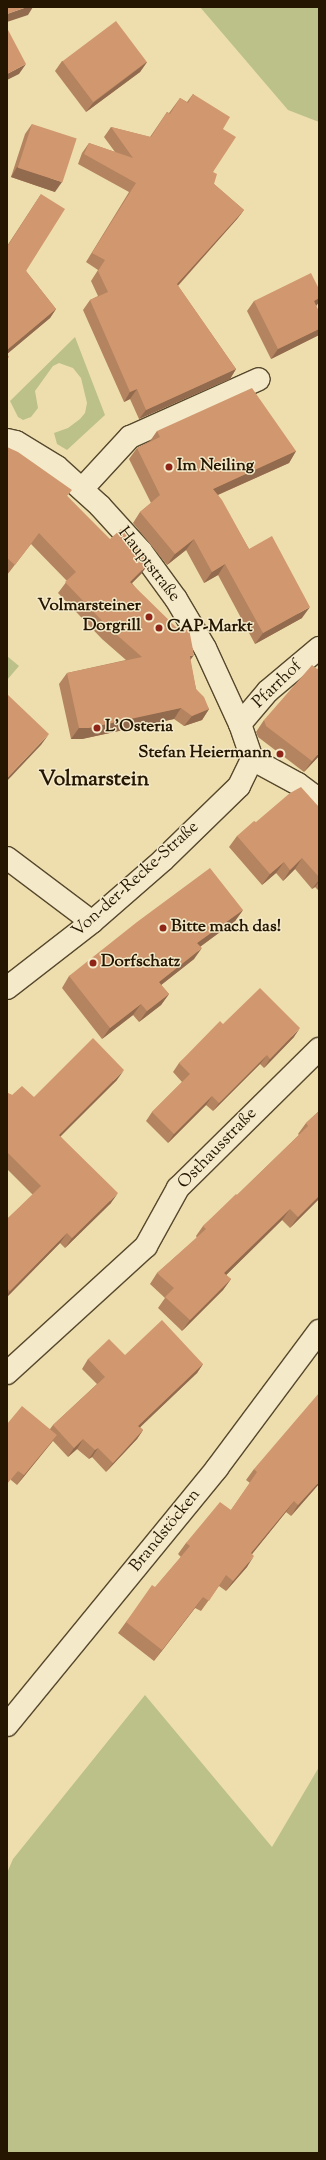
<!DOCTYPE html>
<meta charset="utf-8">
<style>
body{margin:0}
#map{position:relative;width:326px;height:2160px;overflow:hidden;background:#eedeae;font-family:"Sorts Mill Goudy",serif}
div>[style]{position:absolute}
.green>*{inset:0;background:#bbc189}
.roads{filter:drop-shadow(1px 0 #57482c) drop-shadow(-1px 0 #57482c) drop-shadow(0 1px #57482c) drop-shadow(0 -1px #57482c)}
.street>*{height:22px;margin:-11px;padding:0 11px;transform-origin:11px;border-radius:11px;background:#f4eaca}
.secondary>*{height:22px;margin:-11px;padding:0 11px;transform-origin:11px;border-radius:11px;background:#f4eaca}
.wall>*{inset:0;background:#b4835f}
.shaded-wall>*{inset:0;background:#926a4e}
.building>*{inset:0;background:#d1986f;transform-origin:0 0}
.dots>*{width:11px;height:11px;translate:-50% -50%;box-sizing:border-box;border:2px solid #f4eaca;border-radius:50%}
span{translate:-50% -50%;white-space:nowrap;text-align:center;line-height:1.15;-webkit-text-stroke:3px #f4eaca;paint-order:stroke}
.poi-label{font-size:17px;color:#251601;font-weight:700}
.left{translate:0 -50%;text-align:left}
.right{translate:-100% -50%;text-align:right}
.street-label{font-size:17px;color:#251601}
.district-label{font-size:21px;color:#251601;font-weight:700}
.frame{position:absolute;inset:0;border:8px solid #251601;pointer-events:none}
</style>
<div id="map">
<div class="green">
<div style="clip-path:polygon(200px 7px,319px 7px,319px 122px,288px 110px)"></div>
<div style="clip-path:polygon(75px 337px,105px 415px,67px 450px,57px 444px,54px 433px,68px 428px,80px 419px,85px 413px,87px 403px,81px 378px,73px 368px,59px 363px,53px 366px,35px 391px,38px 408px,31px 417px,23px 420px,18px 417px,10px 401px)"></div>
<div style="clip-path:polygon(7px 656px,19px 666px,7px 680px)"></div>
<div style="clip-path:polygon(145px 1695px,272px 1847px,319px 1767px,319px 2153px,7px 2153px,7px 1873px,13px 1859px)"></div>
</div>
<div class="roads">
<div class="street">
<div style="left:82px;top:489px;width:71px;rotate:-47.3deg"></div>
<div style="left:130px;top:437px;width:141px;rotate:-24.2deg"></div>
<div style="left:240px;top:724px;width:43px;rotate:-49.7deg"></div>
<div style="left:268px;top:691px;width:67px;rotate:-40.1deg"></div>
<div style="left:7px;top:858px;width:106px;rotate:37deg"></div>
<div style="left:7px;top:1725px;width:332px;rotate:-50.7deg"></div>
<div style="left:217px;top:1468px;width:171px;rotate:-53.3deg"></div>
</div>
<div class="secondary">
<div style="left:7px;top:440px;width:9px;rotate:13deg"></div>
<div style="left:16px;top:442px;width:48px;rotate:31.4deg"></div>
<div style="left:57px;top:467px;width:58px;rotate:42.2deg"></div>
<div style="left:100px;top:506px;width:61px;rotate:47.7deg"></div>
<div style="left:141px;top:551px;width:59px;rotate:53.9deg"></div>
<div style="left:176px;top:599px;width:57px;rotate:59.4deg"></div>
<div style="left:205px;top:648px;width:84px;rotate:65.3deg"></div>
<div style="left:240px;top:724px;width:37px;rotate:71deg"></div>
<div style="left:252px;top:759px;width:52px;rotate:28.5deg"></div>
<div style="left:298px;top:784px;width:26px;rotate:37deg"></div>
<div style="left:7px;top:988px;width:108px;rotate:-37.8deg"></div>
<div style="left:92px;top:922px;width:94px;rotate:-41.1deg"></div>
<div style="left:163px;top:860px;width:106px;rotate:-44.2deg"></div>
<div style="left:239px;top:786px;width:30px;rotate:-64deg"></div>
<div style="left:7px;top:1373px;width:188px;rotate:-42.4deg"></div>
<div style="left:146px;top:1246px;width:66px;rotate:-61.1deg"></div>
<div style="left:178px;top:1188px;width:198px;rotate:-44.6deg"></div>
</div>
</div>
<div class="wall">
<div style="clip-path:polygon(62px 61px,147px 62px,140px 72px,86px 112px,55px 71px)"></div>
<div style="clip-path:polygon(193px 94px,223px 129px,213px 172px,214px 184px,244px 210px,237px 219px,178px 286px,236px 369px,230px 379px,139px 419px,130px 399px,124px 402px,83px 310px,90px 300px,98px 296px,91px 281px,98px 270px,86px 262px,129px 192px,78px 164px,82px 153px,89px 143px,115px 152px,104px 137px,111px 127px,150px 137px,167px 112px,169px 113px,180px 98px,187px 102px)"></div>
<div style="clip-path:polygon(32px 124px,55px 192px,11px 177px,25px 134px)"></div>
<div style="clip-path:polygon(41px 194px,26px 271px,56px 309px,50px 318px,7px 354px,7px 246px)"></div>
<div style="clip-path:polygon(319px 289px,319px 302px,316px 306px,319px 312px,319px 335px,271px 359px,247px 311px,254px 301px)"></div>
<div style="clip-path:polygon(157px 431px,296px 451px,289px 463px,218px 495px,249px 549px,302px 618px,255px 644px,218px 575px,204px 583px,186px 550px,167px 565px,133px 523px,140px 512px,151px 503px,129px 459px,137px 448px,150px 441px)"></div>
<div style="clip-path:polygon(7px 447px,67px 496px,142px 573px,132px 583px,190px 660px,196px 689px,209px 709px,202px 720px,184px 726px,174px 719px,82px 739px,71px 739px,59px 684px,67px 673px,126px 660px,102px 639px,58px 593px,67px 581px,31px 544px,7px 575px)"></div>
<div style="clip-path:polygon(264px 720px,319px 756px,304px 772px,258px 737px,256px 732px)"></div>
<div style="clip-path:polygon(319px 807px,319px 891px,315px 887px,312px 889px,295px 869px,283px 881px,276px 873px,262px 885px,229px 847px,237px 836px)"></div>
<div style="clip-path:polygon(243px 910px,235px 921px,200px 947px,194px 959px,161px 985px,169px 994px,161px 1005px,139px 1022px,133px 1015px,102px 1039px,62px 988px,69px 976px)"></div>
<div style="clip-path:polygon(223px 1024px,294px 1037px,264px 1068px,260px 1064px,213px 1111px,206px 1105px,168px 1143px,146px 1121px,152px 1112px,182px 1082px,173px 1072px,179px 1063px)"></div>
<div style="clip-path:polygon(117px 1080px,60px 1136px,111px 1203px,65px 1248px,60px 1243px,7px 1297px,7px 1219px,33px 1195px,7px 1169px,7px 1093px,12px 1095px,34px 1097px)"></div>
<div style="clip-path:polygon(319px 1111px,319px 1199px,290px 1228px,282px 1220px,226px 1275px,231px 1279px,223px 1290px,182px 1331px,158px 1308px,165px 1298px,150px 1284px,157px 1273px,197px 1238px,196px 1236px,203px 1226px,237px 1195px,299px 1135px,298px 1134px,306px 1123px)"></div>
<div style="clip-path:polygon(125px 1355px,203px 1364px,197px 1373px,140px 1427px,143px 1430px,137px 1439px,106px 1472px,92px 1457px,89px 1459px,77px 1449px,68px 1457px,53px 1441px,17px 1485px,11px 1480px,7px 1424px,50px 1429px,53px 1425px,97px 1384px,82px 1369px,88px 1359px)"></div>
<div style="clip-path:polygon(254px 1469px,319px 1484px,291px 1516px,286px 1512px,252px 1554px,247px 1567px,226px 1591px,219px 1586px,201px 1611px,195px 1608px,154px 1661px,118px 1633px,126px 1622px,181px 1557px,178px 1554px,186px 1543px,231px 1510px,250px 1483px,246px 1480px)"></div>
</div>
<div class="shaded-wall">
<div style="clip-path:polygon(27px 7px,33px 7px,28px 15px,7px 22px,7px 14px)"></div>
<div style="clip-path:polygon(147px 62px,140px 72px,86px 112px,93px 103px)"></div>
<div style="clip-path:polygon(26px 64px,19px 74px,7px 80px,7px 74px)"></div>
<div style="clip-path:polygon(17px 167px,62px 182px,55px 192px,11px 177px)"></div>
<div style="clip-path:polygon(244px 210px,237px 219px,170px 294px,177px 284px)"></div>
<div style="clip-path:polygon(319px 298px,319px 302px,316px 306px,314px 301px)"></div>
<div style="clip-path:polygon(56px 309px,50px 318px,7px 354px,7px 350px)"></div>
<div style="clip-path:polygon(319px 329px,319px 335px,271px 359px,278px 349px)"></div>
<div style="clip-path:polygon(236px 369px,230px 379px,139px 419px,146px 410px)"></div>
<div style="clip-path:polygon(137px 389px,130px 399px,124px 402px,130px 392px)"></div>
<div style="clip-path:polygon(296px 451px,289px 463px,206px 500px,213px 489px)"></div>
<div style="clip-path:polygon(194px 539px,186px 550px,167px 565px,175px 554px)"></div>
<div style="clip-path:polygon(149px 563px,142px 573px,123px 592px,130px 582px)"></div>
<div style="clip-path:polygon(225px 564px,218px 575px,204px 583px,212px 572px)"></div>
<div style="clip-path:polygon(310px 607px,302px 618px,255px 644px,263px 633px)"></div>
<div style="clip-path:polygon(194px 655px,186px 666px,190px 656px)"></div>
<div style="clip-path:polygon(181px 708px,174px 719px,82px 739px,71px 739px,79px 728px)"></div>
<div style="clip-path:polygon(209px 709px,202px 720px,184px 726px,192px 716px)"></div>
<div style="clip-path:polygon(49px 734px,41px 745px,7px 781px,7px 778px)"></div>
<div style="clip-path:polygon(319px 753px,319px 756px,304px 772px,312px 761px)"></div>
<div style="clip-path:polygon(302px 858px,295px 869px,283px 881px,290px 870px)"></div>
<div style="clip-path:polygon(284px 862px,276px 873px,262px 885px,270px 874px)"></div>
<div style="clip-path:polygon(319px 880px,319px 882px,315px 887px,312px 889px)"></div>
<div style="clip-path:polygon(243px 910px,235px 921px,190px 954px,197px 943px)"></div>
<div style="clip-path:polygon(202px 948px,194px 959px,151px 993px,159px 982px)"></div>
<div style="clip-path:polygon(169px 994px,161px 1005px,139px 1022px,147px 1011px)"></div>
<div style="clip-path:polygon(141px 1004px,133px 1015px,102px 1039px,110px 1028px)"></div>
<div style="clip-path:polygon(300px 1028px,294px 1037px,264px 1068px,270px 1059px)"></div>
<div style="clip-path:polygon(267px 1055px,260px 1064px,213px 1111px,219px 1103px)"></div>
<div style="clip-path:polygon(124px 1070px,117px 1080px,52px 1145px,59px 1135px)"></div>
<div style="clip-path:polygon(212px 1096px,206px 1105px,168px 1143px,174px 1134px)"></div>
<div style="clip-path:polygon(118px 1193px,111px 1203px,65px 1248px,72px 1238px)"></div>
<div style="clip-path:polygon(319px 1196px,319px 1199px,290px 1228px,298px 1217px)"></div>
<div style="clip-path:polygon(290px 1209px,282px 1220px,217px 1284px,224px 1273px)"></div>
<div style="clip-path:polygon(67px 1233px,60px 1243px,7px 1297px,7px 1295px,10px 1291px)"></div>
<div style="clip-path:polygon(231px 1279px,223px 1290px,182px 1331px,190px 1320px)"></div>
<div style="clip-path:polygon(203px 1364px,197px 1373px,132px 1435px,138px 1426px)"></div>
<div style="clip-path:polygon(143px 1430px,137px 1439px,106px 1472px,113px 1463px)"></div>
<div style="clip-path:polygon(57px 1435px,50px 1444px,17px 1485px,24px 1475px)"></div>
<div style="clip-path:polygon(83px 1439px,77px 1449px,68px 1457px,74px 1448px)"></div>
<div style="clip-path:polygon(98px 1448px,92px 1457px,89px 1459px,95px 1450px)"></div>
<div style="clip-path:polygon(319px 1482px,319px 1484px,291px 1516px,298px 1505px)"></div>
<div style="clip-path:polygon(294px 1501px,286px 1512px,244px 1564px,251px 1553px)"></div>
<div style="clip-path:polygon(254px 1556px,247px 1567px,226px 1591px,233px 1581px)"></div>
<div style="clip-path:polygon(203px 1597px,195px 1608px,154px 1661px,162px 1650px)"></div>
</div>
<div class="building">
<div style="clip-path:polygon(7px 7px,27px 7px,7px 14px)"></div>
<div style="left:116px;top:21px;width:51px;height:67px;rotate:53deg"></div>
<div style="clip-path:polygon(7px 28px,26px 64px,7px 74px)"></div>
<div style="clip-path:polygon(193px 94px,230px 117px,223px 129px,236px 137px,213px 172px,217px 174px,214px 184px,244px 210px,177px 284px,236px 369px,146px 410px,137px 389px,130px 392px,90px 300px,108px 292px,98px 271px,105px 260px,92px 253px,136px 183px,84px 154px,89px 143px,133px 158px,111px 127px,151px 137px,167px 112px,170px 114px,180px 98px,188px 103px)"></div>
<div style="left:32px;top:124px;width:47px;height:46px;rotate:18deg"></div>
<div style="clip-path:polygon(41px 194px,65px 209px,26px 271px,56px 309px,7px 350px,7px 247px)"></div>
<div style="clip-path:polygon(311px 273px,319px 289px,319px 298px,314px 301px,319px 312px,319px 329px,278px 349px,254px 301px)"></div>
<div style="clip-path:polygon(7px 354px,9px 357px,7px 359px)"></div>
<div style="clip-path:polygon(252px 388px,296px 451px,213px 489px,222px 500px,249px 549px,272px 536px,310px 607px,263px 633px,225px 564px,212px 572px,194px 539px,175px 554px,140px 512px,160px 495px,137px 448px,160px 437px,157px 431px)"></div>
<div style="clip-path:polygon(7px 447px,18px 452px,72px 490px,67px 496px,110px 539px,121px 529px,139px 548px,149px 563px,130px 582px,180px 631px,189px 629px,194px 655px,190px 656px,196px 689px,204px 697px,209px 709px,192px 716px,181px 708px,89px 728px,79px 728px,67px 673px,142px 657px,109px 628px,65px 582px,76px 572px,39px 533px,15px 565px,7px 558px)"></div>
<div style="clip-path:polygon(312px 665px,317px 669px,319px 668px,319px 753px,312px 761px,266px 726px,264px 720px)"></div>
<div style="clip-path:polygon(7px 694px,49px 734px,7px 778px)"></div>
<div style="clip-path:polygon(301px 787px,319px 807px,319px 877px,302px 858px,290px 870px,284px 862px,270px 874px,237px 836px,254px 821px,256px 822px,290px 793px)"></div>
<div style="clip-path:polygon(210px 868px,243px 910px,197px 943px,202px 948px,159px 982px,169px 994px,147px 1011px,141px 1004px,110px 1028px,69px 976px,137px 922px)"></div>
<div style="clip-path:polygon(260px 988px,300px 1028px,270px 1059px,267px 1055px,219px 1103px,212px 1096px,174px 1134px,152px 1112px,190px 1074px,179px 1063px,220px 1021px,223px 1024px)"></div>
<div style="clip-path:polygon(93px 1038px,124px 1070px,59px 1135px,118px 1193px,72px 1238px,67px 1233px,10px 1291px,7px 1288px,7px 1219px,41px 1186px,7px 1152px,7px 1093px,8px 1093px,12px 1095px,22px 1086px,34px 1097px)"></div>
<div style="clip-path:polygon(319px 1111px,319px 1196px,298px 1217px,290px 1209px,224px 1273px,231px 1279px,190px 1320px,165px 1297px,174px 1288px,157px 1273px,206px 1229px,203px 1226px,236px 1194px,237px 1195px,308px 1126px,306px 1123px)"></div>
<div style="clip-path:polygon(162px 1320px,203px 1364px,138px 1426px,143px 1430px,113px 1463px,98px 1448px,95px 1450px,83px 1439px,74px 1448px,53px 1425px,105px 1377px,88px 1359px,109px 1339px,125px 1355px)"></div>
<div style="clip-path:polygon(319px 1393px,319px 1482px,298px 1505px,294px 1501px,251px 1553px,254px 1556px,233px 1581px,226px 1575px,209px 1601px,203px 1597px,162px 1650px,126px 1622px,152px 1585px,155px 1587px,190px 1546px,186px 1543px,220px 1502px,231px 1510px,257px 1472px,254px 1469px)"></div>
<div style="clip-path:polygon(22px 1406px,57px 1435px,24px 1475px,18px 1471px,7px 1484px,7px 1424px)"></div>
</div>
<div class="dots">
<div style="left:169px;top:467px;background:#8f2418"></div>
<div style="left:149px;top:617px;background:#8f2418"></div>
<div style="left:159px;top:628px;background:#8f2418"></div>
<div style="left:97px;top:728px;background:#8f2418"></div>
<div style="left:280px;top:754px;background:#8f2418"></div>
<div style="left:163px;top:928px;background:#8f2418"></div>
<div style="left:93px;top:963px;background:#8f2418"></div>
</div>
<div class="poi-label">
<span class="left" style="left:177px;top:467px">Im Neiling</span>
<span class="right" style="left:141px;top:617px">Volmarsteiner<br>Dorgrill</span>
<span class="left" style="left:167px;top:628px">CAP-Markt</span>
<span class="left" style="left:105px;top:728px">L'Osteria</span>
<span class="right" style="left:272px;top:754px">Stefan Heiermann</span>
<span class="left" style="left:171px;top:928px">Bitte mach das!</span>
<span class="left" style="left:101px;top:963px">Dorfschatz</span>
</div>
<div class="street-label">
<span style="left:148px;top:565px;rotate:52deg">Hauptstraße</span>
<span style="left:278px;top:685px;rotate:-44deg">Pfarrhof</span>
<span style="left:136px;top:880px;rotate:-42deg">Von-der-Recke-Straße</span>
<span style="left:218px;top:1149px;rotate:-46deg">Osthausstraße</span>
<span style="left:166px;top:1531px;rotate:-51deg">Brandstöcken</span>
</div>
<div class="district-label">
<span style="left:94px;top:780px">Volmarstein</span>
</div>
<div class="frame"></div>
</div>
